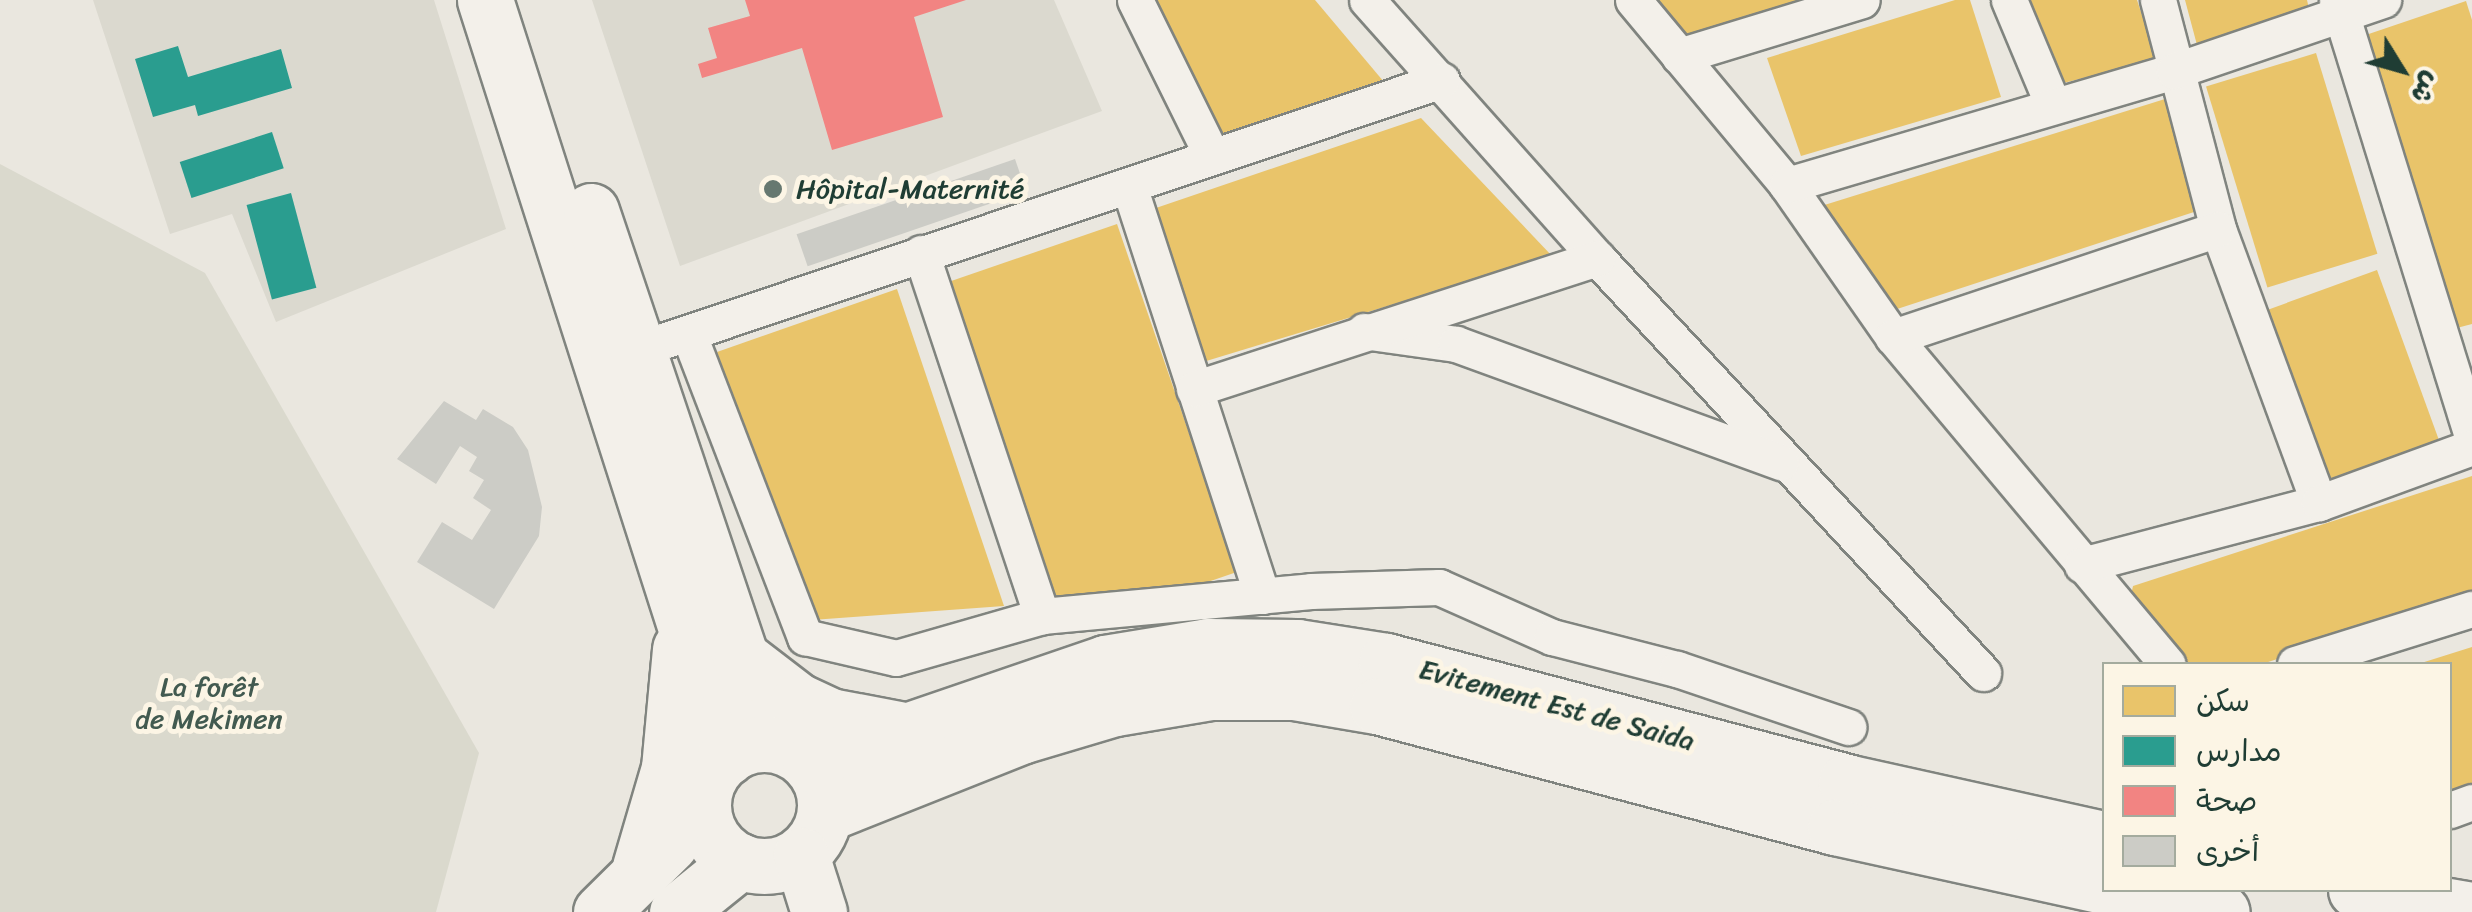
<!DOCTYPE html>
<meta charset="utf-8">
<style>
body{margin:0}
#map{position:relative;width:2472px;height:912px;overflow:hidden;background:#eae7df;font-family:Sriracha,"Playpen Sans Arabic",sans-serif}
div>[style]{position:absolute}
.built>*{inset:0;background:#dbd9cf}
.green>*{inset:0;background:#dad9cd}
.homes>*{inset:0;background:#e9c46a;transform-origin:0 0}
.schools>*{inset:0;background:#2a9d8f;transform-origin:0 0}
.health>*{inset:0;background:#f28482}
.building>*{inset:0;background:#ccccc6;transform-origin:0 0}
.roads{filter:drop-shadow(2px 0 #80847f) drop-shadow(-2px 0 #80847f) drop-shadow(0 2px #80847f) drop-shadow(0 -2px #80847f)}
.street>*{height:35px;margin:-17.5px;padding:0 17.5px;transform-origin:17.5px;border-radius:17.5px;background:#f3f0ea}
.primary>*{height:55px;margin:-27.5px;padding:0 27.5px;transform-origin:27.5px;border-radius:27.5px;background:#f3f0ea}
.primary>.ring{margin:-27.5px;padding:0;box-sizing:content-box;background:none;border:55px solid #f3f0ea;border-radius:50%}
.dots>*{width:28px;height:28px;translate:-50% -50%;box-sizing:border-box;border:5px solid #fcf5e5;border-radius:50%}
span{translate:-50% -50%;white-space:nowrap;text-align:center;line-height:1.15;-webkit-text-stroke:10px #fcf5e5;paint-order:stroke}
.poi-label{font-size:28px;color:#1f3d34}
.left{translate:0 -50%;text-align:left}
.park-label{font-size:28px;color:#425a50}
.street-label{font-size:28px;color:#1f3d34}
.legend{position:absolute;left:2102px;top:662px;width:350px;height:230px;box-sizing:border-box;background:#fcf5e5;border:2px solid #a4ab9e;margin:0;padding:12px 18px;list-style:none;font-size:30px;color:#1f3d34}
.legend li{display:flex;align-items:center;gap:20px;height:50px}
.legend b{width:50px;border:2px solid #a4ab9e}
.north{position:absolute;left:2352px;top:20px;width:100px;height:100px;-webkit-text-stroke:8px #fcf5e5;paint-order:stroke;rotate:127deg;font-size:28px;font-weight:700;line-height:40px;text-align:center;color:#1f3d34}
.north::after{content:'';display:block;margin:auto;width:35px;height:45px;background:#1f3d34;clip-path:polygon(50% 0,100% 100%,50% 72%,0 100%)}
</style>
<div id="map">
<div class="built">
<div style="clip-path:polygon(93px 0,434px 0,506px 229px,276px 322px,232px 214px,170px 234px)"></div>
<div style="clip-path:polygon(592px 0,1054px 0,1102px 111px,680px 266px)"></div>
</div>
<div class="green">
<div style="clip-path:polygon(0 164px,205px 273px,479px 753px,436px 912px,0 912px)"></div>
</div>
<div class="homes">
<div style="clip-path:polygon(1151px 0,1315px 0,1384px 82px,1220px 142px)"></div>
<div style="clip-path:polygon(1655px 0,1805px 0,1688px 40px)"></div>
<div style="clip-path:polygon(1955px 0,1970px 0,2001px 97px,1801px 156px,1767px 58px)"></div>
<div style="clip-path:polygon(2026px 0,2137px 0,2157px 60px,2055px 85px)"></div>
<div style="clip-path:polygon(2185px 0,2307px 0,2309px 9px,2197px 45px)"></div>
<div style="clip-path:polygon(2466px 1px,2472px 20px,2472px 324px,2449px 330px,2354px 39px)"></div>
<div style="left:2316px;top:53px;width:210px;height:115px;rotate:73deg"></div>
<div style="clip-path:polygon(2165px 99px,2194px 212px,1891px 311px,1818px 207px)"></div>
<div style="clip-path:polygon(1421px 118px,1552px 256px,1203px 362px,1153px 209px)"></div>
<div style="left:1117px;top:224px;width:368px;height:183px;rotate:71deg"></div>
<div style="left:2377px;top:270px;width:189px;height:116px;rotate:70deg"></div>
<div style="clip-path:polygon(897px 289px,1004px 606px,812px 620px,717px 352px)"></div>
<div style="clip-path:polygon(2472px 476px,2472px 596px,2262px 664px,2187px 664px,2130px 600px,2133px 586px)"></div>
<div style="clip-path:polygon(2472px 647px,2472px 792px,2450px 800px,2450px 664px,2418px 664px)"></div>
</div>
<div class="schools">
<div style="clip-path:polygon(178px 46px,188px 77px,281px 49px,292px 88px,198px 116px,195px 105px,153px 117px,135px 59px)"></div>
<div style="left:272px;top:132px;width:38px;height:97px;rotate:72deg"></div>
<div style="left:291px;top:193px;width:98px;height:46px;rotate:75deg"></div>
</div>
<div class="health">
<div style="clip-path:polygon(745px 0,966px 0,914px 17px,943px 117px,832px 150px,802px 48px,702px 78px,698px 64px,717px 58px,708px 28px,750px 16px)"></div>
</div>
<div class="building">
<div style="left:1015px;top:159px;width:34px;height:231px;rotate:71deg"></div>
<div style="clip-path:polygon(444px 401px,476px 420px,483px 409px,513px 427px,528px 450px,542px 507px,539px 536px,494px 609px,417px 562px,442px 522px,472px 540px,491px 510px,473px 498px,484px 480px,469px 471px,477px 457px,460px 446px,436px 484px,397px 459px)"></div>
</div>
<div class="roads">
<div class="street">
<div style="left:1135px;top:0;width:174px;rotate:63.7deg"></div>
<div style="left:1367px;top:0;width:346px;rotate:48.3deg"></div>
<div style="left:1597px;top:258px;width:567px;rotate:47.07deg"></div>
<div style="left:1633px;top:0;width:241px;rotate:50.2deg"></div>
<div style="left:1787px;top:185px;width:185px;rotate:55.1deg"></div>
<div style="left:1893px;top:337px;width:427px;rotate:50deg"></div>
<div style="left:2009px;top:0;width:112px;rotate:67.3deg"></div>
<div style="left:2158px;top:0;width:237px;rotate:75.3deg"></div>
<div style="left:2218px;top:229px;width:292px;rotate:69.8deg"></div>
<div style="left:2337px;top:0;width:457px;rotate:72.8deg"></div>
<div style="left:1679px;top:56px;width:191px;rotate:-17deg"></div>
<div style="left:1787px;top:185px;width:403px;rotate:-16.4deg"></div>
<div style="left:2174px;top:71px;width:221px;rotate:-18.8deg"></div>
<div style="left:1130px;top:189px;width:428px;rotate:72deg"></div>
<div style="left:921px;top:253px;width:383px;rotate:71.6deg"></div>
<div style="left:1364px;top:331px;width:93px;rotate:8deg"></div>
<div style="left:1456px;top:344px;width:346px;rotate:20deg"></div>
<div style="left:689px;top:335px;width:324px;rotate:69deg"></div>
<div style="left:805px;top:637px;width:93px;rotate:13deg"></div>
<div style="left:896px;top:658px;width:152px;rotate:-16deg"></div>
<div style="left:1042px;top:616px;width:270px;rotate:-5.3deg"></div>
<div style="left:1311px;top:591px;width:128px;rotate:-1.8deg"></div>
<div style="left:1439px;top:587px;width:124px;rotate:23.9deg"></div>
<div style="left:1552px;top:637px;width:129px;rotate:14.4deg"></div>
<div style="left:1677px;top:669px;width:181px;rotate:18.7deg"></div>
<div style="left:1893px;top:337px;width:342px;rotate:-18.4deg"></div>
<div style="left:666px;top:340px;width:818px;rotate:-18.52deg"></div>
<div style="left:1194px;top:389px;width:424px;rotate:-18deg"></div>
<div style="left:2082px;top:565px;width:245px;rotate:-14.7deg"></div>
<div style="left:2319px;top:503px;width:163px;rotate:-20.1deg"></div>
<div style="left:2295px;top:664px;width:185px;rotate:-17.3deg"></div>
<div style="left:2450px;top:810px;width:23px;rotate:-20deg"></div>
</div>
<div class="primary">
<div style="left:485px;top:0;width:795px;rotate:72.27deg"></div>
<div style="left:591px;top:211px;width:562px;rotate:71.44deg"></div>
<div style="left:742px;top:658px;width:71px;rotate:37.5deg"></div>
<div style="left:798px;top:701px;width:35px;rotate:25deg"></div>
<div style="left:830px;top:716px;width:70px;rotate:10.7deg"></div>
<div class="ring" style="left:703px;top:744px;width:67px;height:67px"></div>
<div style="left:810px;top:764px;width:312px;rotate:-18.9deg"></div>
<div style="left:1105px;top:663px;width:104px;rotate:-9.4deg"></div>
<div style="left:1208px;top:646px;width:89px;rotate:0.6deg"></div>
<div style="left:1297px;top:647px;width:90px;rotate:8.9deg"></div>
<div style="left:1386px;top:661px;width:476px;rotate:14.7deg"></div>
<div style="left:1846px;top:782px;width:264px;rotate:12.5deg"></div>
<div style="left:825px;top:814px;width:211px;rotate:-21.7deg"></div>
<div style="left:1021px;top:736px;width:98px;rotate:-16.6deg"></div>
<div style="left:1115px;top:708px;width:98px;rotate:-9.4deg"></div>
<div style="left:1212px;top:692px;width:81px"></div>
<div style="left:1293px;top:692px;width:85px;rotate:9.5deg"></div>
<div style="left:1377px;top:706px;width:474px;rotate:14.8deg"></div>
<div style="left:1835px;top:827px;width:275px;rotate:12.4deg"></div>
<div style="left:801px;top:855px;width:60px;rotate:72.5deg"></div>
<div style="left:640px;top:867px;width:103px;rotate:-73.7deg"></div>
<div style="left:669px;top:768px;width:120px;rotate:-84.7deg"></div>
<div style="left:2120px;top:890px;width:104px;rotate:12.2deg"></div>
<div style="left:2356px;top:890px;width:118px;rotate:9.8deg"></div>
<div style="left:601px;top:912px;width:97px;rotate:-44.6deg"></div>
<div style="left:677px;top:912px;width:81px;rotate:-39deg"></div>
</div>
</div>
<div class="dots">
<div style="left:773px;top:189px;background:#667870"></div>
</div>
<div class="poi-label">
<span class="left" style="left:796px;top:189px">Hôpital-Maternité</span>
</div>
<div class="park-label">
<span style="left:209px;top:703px">La forêt<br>de Mekimen</span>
</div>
<div class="street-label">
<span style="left:1557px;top:705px;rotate:15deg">Evitement Est de Saida</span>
</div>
<ul class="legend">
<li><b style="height:28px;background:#e9c46a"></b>سكن</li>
<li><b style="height:28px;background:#2a9d8f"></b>مدارس</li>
<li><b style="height:28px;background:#f28482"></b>صحة</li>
<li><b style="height:28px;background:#ccccc6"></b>أخرى</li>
</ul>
<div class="north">ش</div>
</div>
